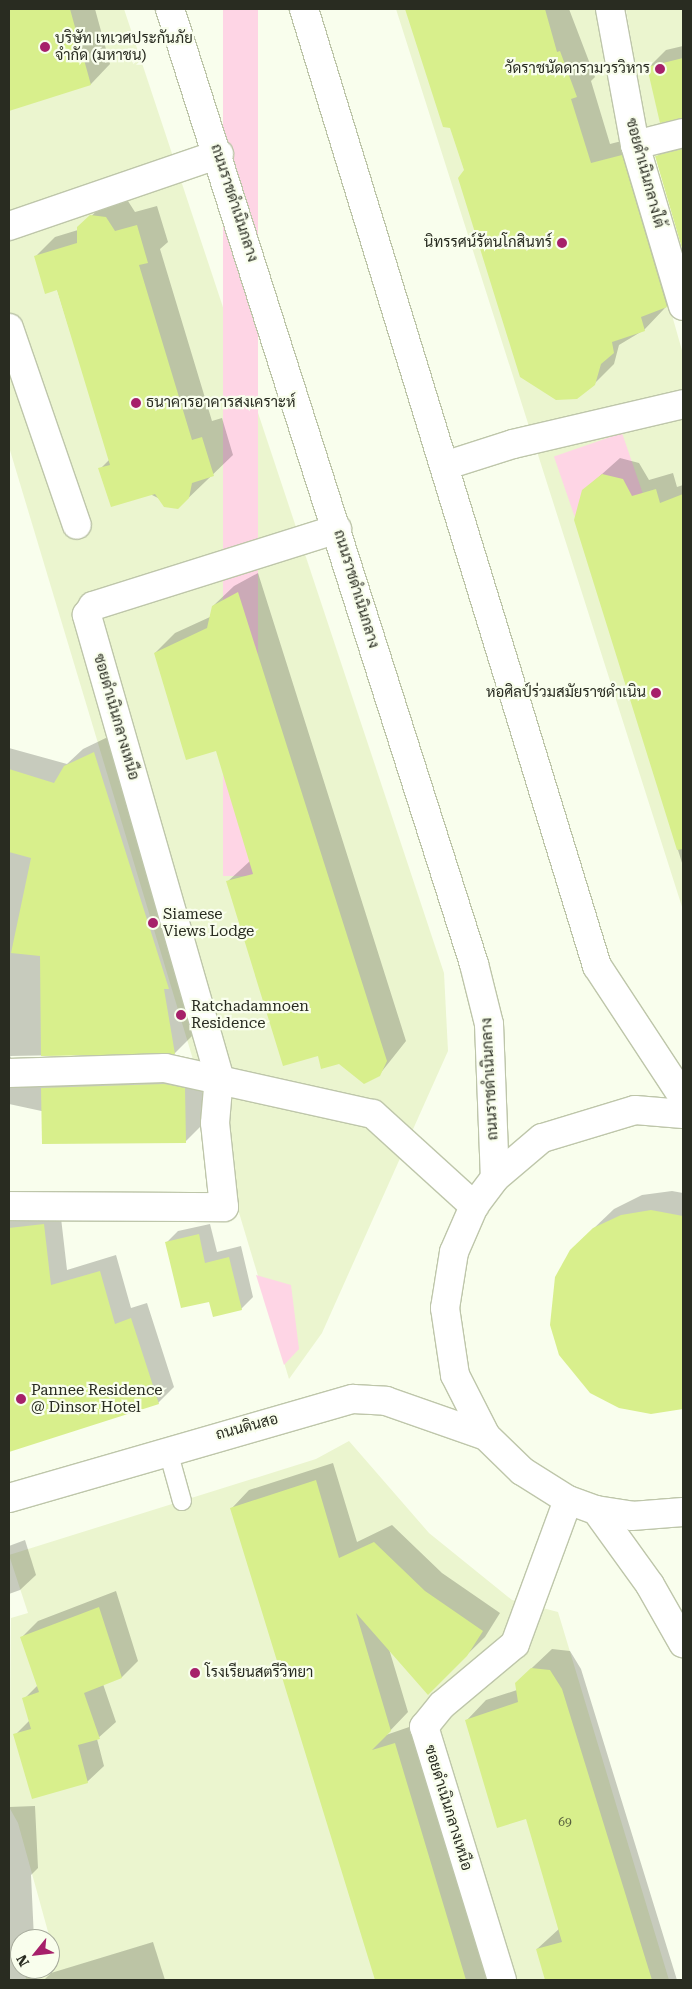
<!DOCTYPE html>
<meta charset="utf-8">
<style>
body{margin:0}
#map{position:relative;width:692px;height:1989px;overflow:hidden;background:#f9feed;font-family:"Roboto Serif",Sarabun,serif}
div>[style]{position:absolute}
.built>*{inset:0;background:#ebf5cf}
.green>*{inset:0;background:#fed5e5;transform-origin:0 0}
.shadow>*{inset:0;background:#0003}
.building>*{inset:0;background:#d8ef8c}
.roads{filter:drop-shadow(1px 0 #bec6aa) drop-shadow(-1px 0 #bec6aa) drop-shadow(0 1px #bec6aa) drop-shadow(0 -1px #bec6aa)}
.service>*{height:18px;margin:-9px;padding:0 9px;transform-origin:9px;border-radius:9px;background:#fff}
.minor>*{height:28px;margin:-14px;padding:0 14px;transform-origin:14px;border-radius:14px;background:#fff}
.secondary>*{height:28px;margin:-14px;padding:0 14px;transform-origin:14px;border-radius:14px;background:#fff}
.primary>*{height:28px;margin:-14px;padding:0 14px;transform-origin:14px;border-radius:14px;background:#fff}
.dots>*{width:14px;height:14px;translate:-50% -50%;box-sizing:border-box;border:2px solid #f9feed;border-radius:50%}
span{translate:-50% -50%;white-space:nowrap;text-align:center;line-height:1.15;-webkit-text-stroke:4.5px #f9feed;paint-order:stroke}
.number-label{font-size:12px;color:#555d3c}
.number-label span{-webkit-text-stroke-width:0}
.poi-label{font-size:15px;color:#292c21}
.left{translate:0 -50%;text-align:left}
.right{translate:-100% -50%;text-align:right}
.street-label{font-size:15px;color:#292c21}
.frame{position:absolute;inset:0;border:10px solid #292c21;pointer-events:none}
.north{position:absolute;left:10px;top:1929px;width:50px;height:50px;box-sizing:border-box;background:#f9feed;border:1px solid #a6aa9b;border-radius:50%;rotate:241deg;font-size:14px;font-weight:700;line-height:20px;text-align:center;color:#292c21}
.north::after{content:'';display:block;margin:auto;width:18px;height:22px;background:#a6206a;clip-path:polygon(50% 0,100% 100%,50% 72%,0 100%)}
</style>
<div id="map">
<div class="built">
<div style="clip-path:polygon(9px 9px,124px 9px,444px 973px,448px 1051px,322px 1333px,289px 1379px,9px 447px)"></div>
<div style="clip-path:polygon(396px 9px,595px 9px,613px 107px,683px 354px,683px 910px)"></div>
<div style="clip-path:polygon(626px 9px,683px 9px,683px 129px,647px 139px)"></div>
<div style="clip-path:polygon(349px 1441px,429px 1533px,512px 1600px,558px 1612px,669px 1980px,26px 1980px,25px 1969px,50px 1969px,50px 1939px,18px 1823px,9px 1807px,11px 1618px,28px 1613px,9px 1555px,316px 1459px)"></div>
</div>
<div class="green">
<div style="left:223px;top:9px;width:35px;height:867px"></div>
<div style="left:622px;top:433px;width:64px;height:72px;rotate:71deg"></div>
<div style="clip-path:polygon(256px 1275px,291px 1285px,299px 1349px,284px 1365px)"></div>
</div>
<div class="shadow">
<div style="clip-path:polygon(9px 9px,95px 9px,110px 64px,91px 84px,9px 110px)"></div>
<div style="clip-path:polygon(406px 9px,569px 9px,595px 77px,591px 81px,610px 144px,641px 136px,683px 289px,644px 330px,619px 345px,614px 364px,594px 384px,465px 171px,451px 127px,444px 126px)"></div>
<div style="clip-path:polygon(683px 46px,683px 117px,661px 121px,648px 68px,666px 50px)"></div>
<div style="clip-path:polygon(683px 136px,683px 245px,656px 157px)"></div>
<div style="clip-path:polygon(111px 196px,126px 198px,135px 212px,157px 206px,168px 242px,160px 249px,212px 421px,222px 418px,233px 455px,178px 508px,100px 469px,110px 459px,57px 289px,35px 257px,55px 237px,78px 230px)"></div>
<div style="clip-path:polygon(620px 458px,639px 463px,649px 480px,673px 473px,677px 487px,683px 485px,683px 866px,575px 520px,583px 491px)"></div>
<div style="clip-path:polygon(258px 573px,406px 1041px,379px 1075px,318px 1054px,227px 882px,250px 861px,217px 750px,155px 653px,175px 633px,210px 617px,213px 606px,234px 586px)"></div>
<div style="clip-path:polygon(112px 735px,182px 974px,192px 1036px,175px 1053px,10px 1056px,19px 1069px,202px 1071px,202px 1125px,185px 1142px,9px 1104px,9px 748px,67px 764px,83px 749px)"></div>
<div style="clip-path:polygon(672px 1191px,683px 1193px,683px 1407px,651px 1412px,592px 1230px,614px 1209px,642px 1195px)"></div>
<div style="clip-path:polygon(60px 1209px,67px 1270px,116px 1255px,131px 1308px,147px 1303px,174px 1387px,158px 1403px,9px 1449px,9px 1215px)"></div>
<div style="clip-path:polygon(210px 1224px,217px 1252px,241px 1246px,253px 1297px,241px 1309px,210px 1300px,167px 1242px,178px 1231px)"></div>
<div style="clip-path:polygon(333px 1463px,357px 1542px,392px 1525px,442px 1573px,500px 1613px,485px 1637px,428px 1693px,389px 1649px,408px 1712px,386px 1735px,412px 1726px,488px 1980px,376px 1980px,232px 1508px,249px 1490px)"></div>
<div style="clip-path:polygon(25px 1540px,36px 1575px,20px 1590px,9px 1594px,9px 1546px)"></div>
<div style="clip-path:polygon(116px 1591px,138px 1661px,122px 1677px,103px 1684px,116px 1722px,97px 1739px,104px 1766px,87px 1782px,15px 1735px,30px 1720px,24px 1699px,38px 1685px,21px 1638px,38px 1621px)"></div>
<div style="clip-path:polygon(552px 1649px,570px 1651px,581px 1669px,677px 1980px,546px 1980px,537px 1949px,560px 1928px,527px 1818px,467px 1720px,486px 1700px,517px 1690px,516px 1683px)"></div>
<div style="clip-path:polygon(35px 1806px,38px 1868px,31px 1875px,34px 1939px,20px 1939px,20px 1969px,36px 1969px,37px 1980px,9px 1980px,9px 1807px)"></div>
<div style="clip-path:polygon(153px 1942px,165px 1980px,44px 1980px,51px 1973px)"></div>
</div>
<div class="building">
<div style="clip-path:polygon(9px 9px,70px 9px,91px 85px,9px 111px)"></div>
<div style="clip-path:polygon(405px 9px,545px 9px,557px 52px,560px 51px,577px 97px,571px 99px,591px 163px,622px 155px,667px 307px,641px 317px,645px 331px,612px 342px,614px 353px,601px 364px,595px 385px,577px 399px,556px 400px,520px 377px,458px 178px,464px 170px,450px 128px,443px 127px)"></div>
<div style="clip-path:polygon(683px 58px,683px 118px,660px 123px,647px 67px)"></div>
<div style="clip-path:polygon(683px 149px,683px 252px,655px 156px)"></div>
<div style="clip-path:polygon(90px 215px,106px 217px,115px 231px,137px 225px,148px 263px,139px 265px,192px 440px,202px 437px,214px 476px,192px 483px,189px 498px,178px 509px,164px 507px,155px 494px,111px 507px,98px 468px,110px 465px,57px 290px,45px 294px,34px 256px,77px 243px,77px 227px)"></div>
<div style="clip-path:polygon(602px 474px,623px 479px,632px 496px,656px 489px,660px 503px,683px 494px,683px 849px,677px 850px,574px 520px,582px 490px)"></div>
<div style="clip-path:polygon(238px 592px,387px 1061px,380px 1076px,364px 1084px,339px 1064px,321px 1069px,318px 1056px,283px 1066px,226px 881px,253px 874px,216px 751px,186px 760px,154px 653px,207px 628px,212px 606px)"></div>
<div style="clip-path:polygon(94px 752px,169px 989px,164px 989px,175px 1054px,41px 1056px,40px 956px,11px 953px,31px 858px,9px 852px,9px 769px,54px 783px,64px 766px)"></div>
<div style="clip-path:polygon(164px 1084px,185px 1088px,186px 1143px,42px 1144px,41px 1088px)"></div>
<div style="clip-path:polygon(651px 1210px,683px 1216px,683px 1409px,651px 1414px,619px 1408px,590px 1393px,559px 1355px,550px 1325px,555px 1277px,570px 1250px,593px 1228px,621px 1215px)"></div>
<div style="clip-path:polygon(44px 1224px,51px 1285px,100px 1271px,115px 1324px,131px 1318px,159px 1404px,9px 1452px,9px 1228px)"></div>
<div style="clip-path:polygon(199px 1234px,205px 1263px,229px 1257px,242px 1310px,213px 1317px,209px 1302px,181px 1308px,165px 1242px)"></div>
<div style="clip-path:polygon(316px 1480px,339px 1558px,374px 1542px,425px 1591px,483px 1631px,467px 1656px,428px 1695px,356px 1613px,391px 1731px,372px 1750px,395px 1743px,466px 1980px,375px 1980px,230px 1508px)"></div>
<div style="clip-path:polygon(99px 1607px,122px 1678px,84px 1693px,100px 1739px,78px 1745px,88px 1783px,32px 1799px,13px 1734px,31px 1729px,22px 1698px,39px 1692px,20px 1637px)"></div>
<div style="clip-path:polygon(531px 1668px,550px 1670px,562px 1689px,652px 1980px,545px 1980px,536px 1949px,562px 1942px,526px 1819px,497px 1828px,465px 1720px,518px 1702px,515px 1683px)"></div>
</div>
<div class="roads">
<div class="service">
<div style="left:168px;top:1451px;width:52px;rotate:74.4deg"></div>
</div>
<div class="minor">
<div style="left:610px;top:9px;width:138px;rotate:79.6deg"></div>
<div style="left:635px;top:145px;width:168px;rotate:73.4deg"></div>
<div style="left:635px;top:145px;width:49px;rotate:-14deg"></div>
<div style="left:9px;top:226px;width:222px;rotate:-18.9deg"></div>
<div style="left:9px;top:328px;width:208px;rotate:71deg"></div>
<div style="left:444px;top:466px;width:72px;rotate:-17.7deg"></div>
<div style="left:513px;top:444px;width:175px;rotate:-13.2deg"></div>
<div style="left:9px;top:1073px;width:156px;rotate:-1.8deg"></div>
<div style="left:165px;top:1068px;width:213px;rotate:12.5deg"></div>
<div style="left:373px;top:1114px;width:137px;rotate:42.3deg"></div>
<div style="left:9px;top:1206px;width:215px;rotate:0.3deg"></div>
<div style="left:224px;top:1207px;width:84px;rotate:-96.1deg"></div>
<div style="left:215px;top:1123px;width:47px;rotate:-85.1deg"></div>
<div style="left:219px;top:1076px;width:480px;rotate:-106deg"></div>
<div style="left:87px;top:615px;width:11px;rotate:-56deg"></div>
<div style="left:93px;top:606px;width:256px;rotate:-17.5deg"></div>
<div style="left:502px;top:1980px;width:265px;rotate:-107.1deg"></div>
<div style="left:424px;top:1727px;width:28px;rotate:-51deg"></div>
<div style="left:442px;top:1705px;width:95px;rotate:-39.9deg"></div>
<div style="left:515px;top:1644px;width:153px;rotate:-69.8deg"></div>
</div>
<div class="secondary">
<div style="left:9px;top:1498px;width:358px;rotate:-16.1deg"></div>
<div style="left:353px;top:1399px;width:33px;rotate:3deg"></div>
<div style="left:386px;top:1401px;width:106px;rotate:19.3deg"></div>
</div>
<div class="primary">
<div style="left:170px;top:9px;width:1002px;rotate:72.34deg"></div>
<div style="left:474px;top:964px;width:62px;rotate:76deg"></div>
<div style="left:489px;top:1024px;width:154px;rotate:87.8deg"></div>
<div style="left:304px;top:9px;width:1001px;rotate:72.98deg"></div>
<div style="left:597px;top:966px;width:157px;rotate:56.7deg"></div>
<div style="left:683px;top:1114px;width:48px;rotate:-175.2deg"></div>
<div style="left:635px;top:1110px;width:97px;rotate:163.2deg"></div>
<div style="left:542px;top:1138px;width:62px;rotate:139.6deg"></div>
<div style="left:495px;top:1178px;width:35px;rotate:127deg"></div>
<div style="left:474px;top:1206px;width:50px;rotate:113.5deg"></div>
<div style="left:454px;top:1252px;width:57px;rotate:99.1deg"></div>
<div style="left:445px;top:1308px;width:68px;rotate:81.5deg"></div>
<div style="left:455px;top:1375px;width:68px;rotate:63.1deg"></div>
<div style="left:486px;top:1436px;width:50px;rotate:44.2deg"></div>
<div style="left:522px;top:1471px;width:54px;rotate:32.2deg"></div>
<div style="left:568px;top:1500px;width:30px;rotate:20deg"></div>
<div style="left:596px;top:1510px;width:36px;rotate:9deg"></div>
<div style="left:632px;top:1516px;width:51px;rotate:-4.5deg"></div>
<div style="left:596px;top:1510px;width:92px;rotate:54.2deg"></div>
<div style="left:650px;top:1585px;width:67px;rotate:60.4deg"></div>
</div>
</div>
<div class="dots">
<div style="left:45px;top:47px;background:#a6206a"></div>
<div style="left:660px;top:69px;background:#a6206a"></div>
<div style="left:562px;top:243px;background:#a6206a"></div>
<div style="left:136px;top:403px;background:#a6206a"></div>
<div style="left:656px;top:693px;background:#a6206a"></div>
<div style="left:153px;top:923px;background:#a6206a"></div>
<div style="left:181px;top:1015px;background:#a6206a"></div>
<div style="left:21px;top:1399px;background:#a6206a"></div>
<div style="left:195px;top:1673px;background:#a6206a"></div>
</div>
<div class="number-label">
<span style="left:565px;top:1823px">69</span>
</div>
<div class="poi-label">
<span class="left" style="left:55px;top:47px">บริษัท เทเวศประกันภัย<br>จำกัด (มหาชน)</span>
<span class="right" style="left:650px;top:69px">วัดราชนัดดารามวรวิหาร</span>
<span class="right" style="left:552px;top:243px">นิทรรศน์รัตนโกสินทร์</span>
<span class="left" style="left:146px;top:403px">ธนาคารอาคารสงเคราะห์</span>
<span class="right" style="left:646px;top:693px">หอศิลป์ร่วมสมัยราชดำเนิน</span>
<span class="left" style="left:163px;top:923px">Siamese<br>Views Lodge</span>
<span class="left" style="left:191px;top:1015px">Ratchadamnoen<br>Residence</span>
<span class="left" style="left:31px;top:1399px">Pannee Residence<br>@ Dinsor Hotel</span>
<span class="left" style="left:205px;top:1673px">โรงเรียนสตรีวิทยา</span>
</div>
<div class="street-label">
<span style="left:645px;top:173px;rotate:75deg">ซอยดำเนินกลางใต้</span>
<span style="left:234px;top:203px;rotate:72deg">ถนนราชดำเนินกลาง</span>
<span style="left:356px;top:589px;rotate:73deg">ถนนราชดำเนินกลาง</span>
<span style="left:116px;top:717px;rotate:74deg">ซอยดำเนินกลางเหนือ</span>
<span style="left:490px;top:1079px;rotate:-93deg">ถนนราชดำเนินกลาง</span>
<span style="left:247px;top:1427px;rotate:-15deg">ถนนดินสอ</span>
<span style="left:448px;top:1808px;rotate:73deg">ซอยดำเนินกลางเหนือ</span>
</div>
<div class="frame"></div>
<div class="north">N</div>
</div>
